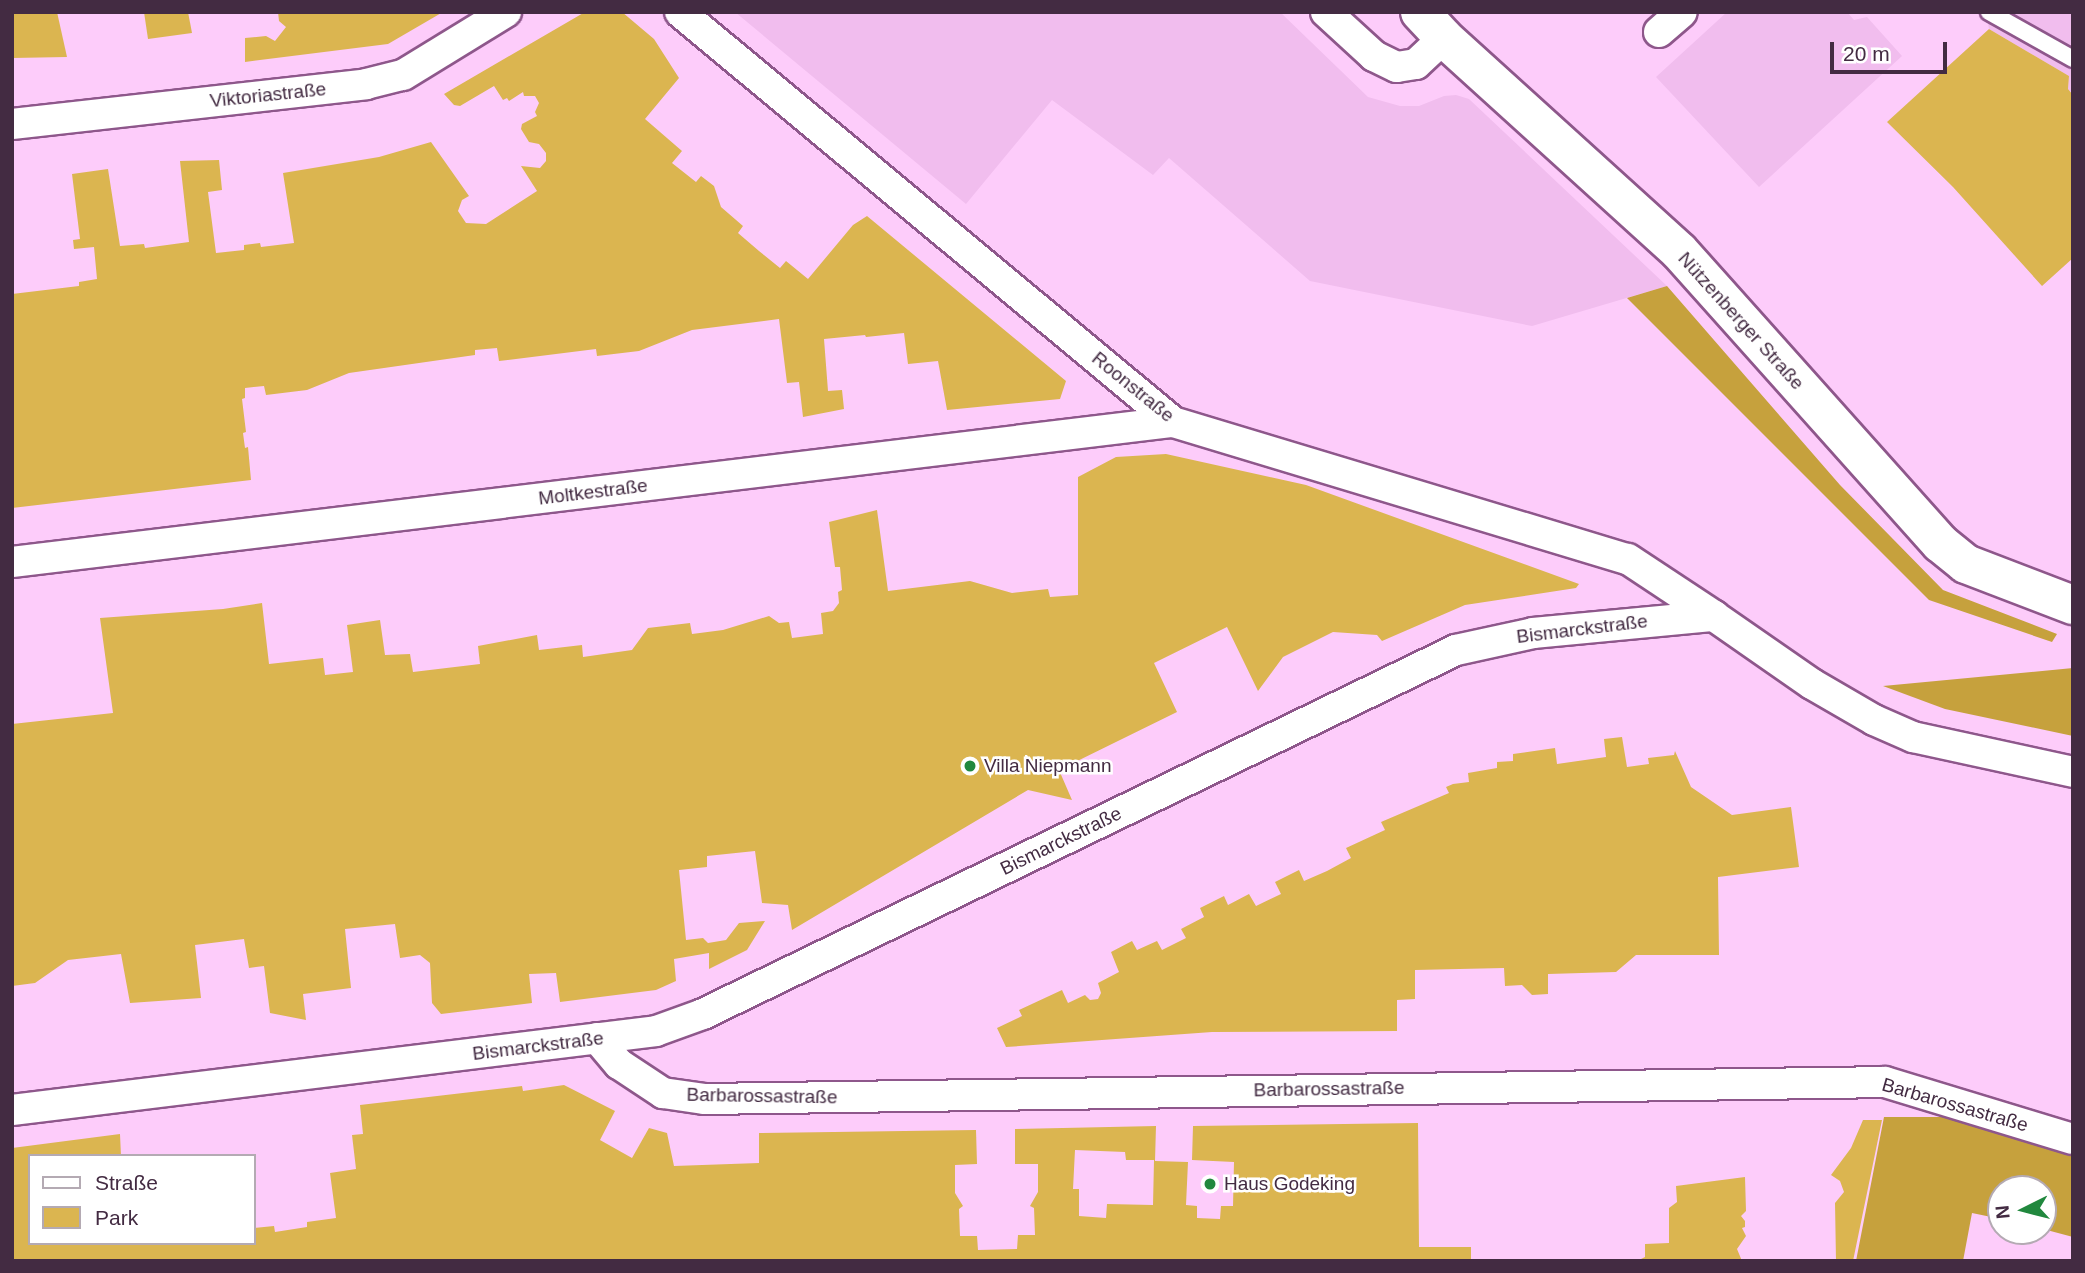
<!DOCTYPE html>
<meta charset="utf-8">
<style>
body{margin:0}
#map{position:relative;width:2085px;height:1273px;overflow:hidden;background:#fdccfa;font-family:Arial,sans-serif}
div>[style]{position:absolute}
.built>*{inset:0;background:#f1bdee}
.green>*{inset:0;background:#dbb550}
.forest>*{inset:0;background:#c6a13d}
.roads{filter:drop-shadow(2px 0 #8e578b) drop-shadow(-2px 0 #8e578b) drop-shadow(0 2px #8e578b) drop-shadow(0 -2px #8e578b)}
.lane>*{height:16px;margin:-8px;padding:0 8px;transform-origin:8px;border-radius:8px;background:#fff}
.street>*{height:30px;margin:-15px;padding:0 15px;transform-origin:15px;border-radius:15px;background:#fff}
.secondary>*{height:38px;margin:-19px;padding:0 19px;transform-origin:19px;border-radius:19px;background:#fff}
.dots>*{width:19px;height:19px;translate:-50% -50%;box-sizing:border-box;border:4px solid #fff;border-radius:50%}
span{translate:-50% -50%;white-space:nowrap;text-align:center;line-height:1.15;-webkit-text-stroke:5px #fff;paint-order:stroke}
.street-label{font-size:19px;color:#432b42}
.poi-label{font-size:19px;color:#432b42}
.left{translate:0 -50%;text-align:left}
.frame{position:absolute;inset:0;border:14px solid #432b42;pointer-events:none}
.legend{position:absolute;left:28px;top:1154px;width:228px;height:91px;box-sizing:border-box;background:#fff;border:2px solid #b4aab3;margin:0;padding:9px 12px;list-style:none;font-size:21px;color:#432b42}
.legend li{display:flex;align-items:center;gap:14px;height:35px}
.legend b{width:35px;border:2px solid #b4aab3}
.north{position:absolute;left:1987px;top:1175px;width:70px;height:70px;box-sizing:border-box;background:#fff;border:2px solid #b4aab3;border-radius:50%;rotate:264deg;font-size:19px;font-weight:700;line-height:28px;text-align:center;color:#432b42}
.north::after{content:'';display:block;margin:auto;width:24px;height:32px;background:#21883e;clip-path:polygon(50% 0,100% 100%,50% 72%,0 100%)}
.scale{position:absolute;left:1830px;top:42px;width:117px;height:32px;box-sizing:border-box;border:4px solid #432b42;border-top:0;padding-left:9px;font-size:21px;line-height:24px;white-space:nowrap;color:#432b42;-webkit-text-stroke:5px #fff;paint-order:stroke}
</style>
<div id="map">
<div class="built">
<div style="clip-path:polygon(735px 12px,1280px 12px,1368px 97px,1400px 106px,1419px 106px,1444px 96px,1456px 95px,1469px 99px,1667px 286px,1532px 326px,1310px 281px,1169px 158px,1153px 175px,1052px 100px,966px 204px)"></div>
<div style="clip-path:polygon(1727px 12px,1847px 12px,1854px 20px,1867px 17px,1902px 56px,1759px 187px,1656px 77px)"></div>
<div style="clip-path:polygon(1986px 12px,2073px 12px,2073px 94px,2068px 89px,2069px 76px,1989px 29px)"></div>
</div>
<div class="green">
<div style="clip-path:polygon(12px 12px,57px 12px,67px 57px,12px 58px)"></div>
<div style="clip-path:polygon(144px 12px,188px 12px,192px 33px,148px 39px)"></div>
<div style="clip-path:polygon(278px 12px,443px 12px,388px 44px,245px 62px,245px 38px,266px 36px,275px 41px,286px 27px,279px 21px)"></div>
<div style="clip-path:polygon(585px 12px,622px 12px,654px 39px,679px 78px,645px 119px,682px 151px,672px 163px,696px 182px,701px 176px,714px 186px,721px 207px,743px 226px,738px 233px,759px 251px,780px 268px,786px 261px,808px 279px,853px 225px,867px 216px,1066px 381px,1060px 399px,947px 410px,938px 361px,908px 364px,904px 333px,866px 337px,865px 335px,824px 339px,828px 391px,842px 390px,844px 409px,803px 417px,799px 382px,787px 383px,779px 319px,692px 330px,639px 351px,597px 356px,596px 349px,499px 361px,497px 348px,475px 350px,475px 355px,349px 373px,307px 390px,266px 395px,264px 386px,245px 388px,245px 398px,242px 399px,246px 432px,243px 433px,245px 448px,248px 447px,251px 480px,12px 508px,12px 294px,79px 286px,79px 282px,97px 279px,94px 247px,74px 249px,73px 240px,80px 239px,72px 174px,108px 169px,120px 246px,144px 244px,145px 248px,189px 242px,180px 161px,219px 160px,222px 190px,208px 192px,216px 253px,244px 250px,244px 245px,260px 243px,261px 247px,294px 243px,283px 173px,379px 157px,431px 142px,469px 196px,462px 200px,458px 211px,466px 223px,486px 224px,537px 191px,521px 166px,540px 168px,546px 161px,546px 153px,539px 144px,529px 142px,521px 129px,522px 124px,537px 116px,535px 112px,539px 103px,535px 96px,524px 96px,523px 92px,509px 101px,507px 98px,503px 100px,494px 86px,460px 106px,454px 105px,444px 94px)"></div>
<div style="clip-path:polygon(1989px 29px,2069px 76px,2068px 89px,2073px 95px,2073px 258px,2042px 286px,1953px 187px,1887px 122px)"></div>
<div style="clip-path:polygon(1166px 454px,1306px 485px,1579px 584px,1576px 588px,1465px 605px,1382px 641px,1377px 635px,1333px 632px,1283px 657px,1258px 691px,1227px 627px,1154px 663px,1177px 712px,1059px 770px,1072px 800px,1028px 790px,792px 930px,788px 905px,762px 903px,755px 851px,707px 856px,707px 867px,679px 870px,686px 940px,703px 938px,708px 943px,726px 940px,739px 923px,765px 921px,747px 950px,709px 969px,709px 953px,674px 959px,676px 981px,656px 990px,560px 1002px,556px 973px,529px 974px,532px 1003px,441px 1014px,432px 1003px,430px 963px,420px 955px,400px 958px,395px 924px,345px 929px,351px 988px,303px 994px,306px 1020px,270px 1013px,264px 966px,249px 968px,244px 939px,195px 945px,201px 998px,130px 1003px,121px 954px,68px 960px,35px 983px,12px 986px,12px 724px,113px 713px,100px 618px,223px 609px,262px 603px,269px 664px,323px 658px,325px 675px,353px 672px,347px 625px,380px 620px,385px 655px,410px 654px,413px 672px,480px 664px,478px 646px,537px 635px,539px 650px,582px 645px,583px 657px,632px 650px,648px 628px,690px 623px,692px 634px,723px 630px,769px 616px,779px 623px,789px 622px,792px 638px,823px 634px,821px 613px,833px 611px,839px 603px,838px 592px,842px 590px,840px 567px,835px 567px,829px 522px,877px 510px,888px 591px,970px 581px,1012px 593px,1048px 589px,1050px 597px,1078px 595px,1078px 477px,1116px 457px)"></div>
<div style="clip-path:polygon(1622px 737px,1627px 767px,1649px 764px,1648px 758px,1674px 755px,1675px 751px,1691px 787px,1732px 815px,1791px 807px,1799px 867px,1718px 877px,1719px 955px,1636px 955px,1616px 972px,1548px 974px,1548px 994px,1532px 995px,1522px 985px,1505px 986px,1504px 968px,1415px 970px,1415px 999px,1397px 1000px,1397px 1031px,1212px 1032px,1006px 1047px,997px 1028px,1022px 1016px,1019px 1010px,1062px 990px,1068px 1003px,1085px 995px,1090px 1000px,1098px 999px,1101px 993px,1098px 983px,1119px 972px,1111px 952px,1132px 941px,1137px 950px,1157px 941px,1162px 950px,1186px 938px,1181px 929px,1204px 917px,1200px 908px,1224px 896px,1228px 905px,1249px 894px,1256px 906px,1281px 894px,1275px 882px,1299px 870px,1304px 881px,1327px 871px,1351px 858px,1346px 848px,1385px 830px,1381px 822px,1449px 793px,1446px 787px,1453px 784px,1469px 782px,1468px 773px,1497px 768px,1497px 762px,1513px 761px,1513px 754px,1555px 748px,1557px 764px,1606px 757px,1604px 739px)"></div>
<div style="clip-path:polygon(evenodd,564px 1085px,615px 1111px,600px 1140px,632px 1158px,649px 1128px,667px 1133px,674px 1166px,759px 1163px,759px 1133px,976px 1130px,977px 1164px,955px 1165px,955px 1193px,963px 1206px,959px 1209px,960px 1236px,977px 1236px,978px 1250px,1017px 1249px,1018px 1235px,1035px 1235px,1034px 1208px,1030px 1206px,1038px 1192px,1038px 1164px,1015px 1164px,1015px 1129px,1156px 1126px,1155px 1161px,1188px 1162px,1186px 1205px,1197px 1206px,1197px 1218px,1220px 1219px,1221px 1206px,1233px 1206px,1234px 1162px,1192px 1160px,1193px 1126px,1418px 1123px,1419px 1247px,1471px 1247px,1471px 1261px,12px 1261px,12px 1148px,120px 1134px,121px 1156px,30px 1156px,30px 1243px,254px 1243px,254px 1228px,274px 1226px,275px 1232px,307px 1227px,307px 1222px,336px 1218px,330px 1173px,356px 1169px,352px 1135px,363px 1134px,360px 1105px,522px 1086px,523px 1091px,564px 1085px,1075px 1150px,1125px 1152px,1126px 1160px,1154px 1160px,1153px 1205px,1107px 1204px,1106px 1218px,1079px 1216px,1079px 1189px,1073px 1189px,1075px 1150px)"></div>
<div style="clip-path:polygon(1863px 1120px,1882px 1120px,1853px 1261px,1836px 1261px,1835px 1203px,1844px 1192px,1840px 1181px,1831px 1175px,1851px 1148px)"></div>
<div style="clip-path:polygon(1745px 1177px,1746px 1211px,1741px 1216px,1745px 1221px,1745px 1227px,1742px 1228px,1746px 1236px,1737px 1249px,1742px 1261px,1637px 1261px,1645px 1257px,1645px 1244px,1669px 1243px,1669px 1208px,1677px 1202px,1676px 1186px)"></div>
</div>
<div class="forest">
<div style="clip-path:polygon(1667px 286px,1840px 485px,1943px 590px,2057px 634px,2052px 642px,1929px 600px,1627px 298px)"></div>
<div style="clip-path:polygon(2073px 668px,2073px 736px,1945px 709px,1883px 686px)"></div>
<div style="clip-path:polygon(1884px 1117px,1949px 1117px,2073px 1154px,2073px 1237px,2043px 1229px,2043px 1189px,2001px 1189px,2001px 1219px,1972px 1213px,1963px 1261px,1856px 1261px)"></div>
</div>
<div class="roads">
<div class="lane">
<div style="left:1989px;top:12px;width:96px;rotate:29.2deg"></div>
</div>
<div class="street">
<div style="left:680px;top:12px;width:641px;rotate:39.75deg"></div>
<div style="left:1173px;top:422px;width:475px;rotate:16.8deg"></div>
<div style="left:1628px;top:559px;width:103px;rotate:33.5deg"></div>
<div style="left:1326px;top:12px;width:65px;rotate:42.5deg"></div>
<div style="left:1374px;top:56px;width:25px;rotate:26deg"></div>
<div style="left:1397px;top:67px;width:19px;rotate:-9deg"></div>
<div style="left:1416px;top:64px;width:38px;rotate:-43deg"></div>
<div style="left:1659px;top:32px;width:30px;rotate:-41deg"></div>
<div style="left:12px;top:124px;width:356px;rotate:-6.4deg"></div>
<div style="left:366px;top:84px;width:38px;rotate:-14deg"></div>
<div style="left:403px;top:75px;width:121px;rotate:-31.5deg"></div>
<div style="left:12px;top:562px;width:1169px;rotate:-6.88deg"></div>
<div style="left:597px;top:1038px;width:34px;rotate:50deg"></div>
<div style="left:619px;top:1064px;width:53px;rotate:33.4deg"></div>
<div style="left:663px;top:1093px;width:41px;rotate:8.3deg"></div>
<div style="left:704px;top:1099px;width:1181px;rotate:-0.82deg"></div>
<div style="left:1885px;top:1082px;width:196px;rotate:16.9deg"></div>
<div style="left:12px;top:1110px;width:649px;rotate:-6.99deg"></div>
<div style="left:656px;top:1031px;width:50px;rotate:-19.9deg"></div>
<div style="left:703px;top:1014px;width:836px;rotate:-25.8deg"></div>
<div style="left:1456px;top:650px;width:79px;rotate:-12.4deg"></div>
<div style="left:1533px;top:633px;width:182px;rotate:-5.4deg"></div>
<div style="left:1714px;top:616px;width:119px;rotate:34.8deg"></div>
<div style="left:1812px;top:684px;width:72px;rotate:30.1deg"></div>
<div style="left:1874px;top:720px;width:43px;rotate:23.6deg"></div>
<div style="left:1913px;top:737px;width:164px;rotate:12.3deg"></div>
</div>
<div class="secondary">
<div style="left:1420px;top:12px;width:35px;rotate:47deg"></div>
<div style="left:1444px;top:38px;width:317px;rotate:42.2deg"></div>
<div style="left:1679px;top:251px;width:392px;rotate:48.2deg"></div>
<div style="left:1940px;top:543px;width:33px;rotate:39deg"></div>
<div style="left:1966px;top:564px;width:115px;rotate:21deg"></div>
</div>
</div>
<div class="dots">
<div style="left:970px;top:766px;background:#21883e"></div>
<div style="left:1210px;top:1184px;background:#21883e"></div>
</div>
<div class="street-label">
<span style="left:268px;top:95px;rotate:-6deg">Viktoriastraße</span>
<span style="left:1741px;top:321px;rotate:48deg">Nützenberger Straße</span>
<span style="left:1133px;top:387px;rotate:39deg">Roonstraße</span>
<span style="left:593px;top:492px;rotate:-7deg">Moltkestraße</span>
<span style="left:1582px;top:629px;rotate:-7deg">Bismarckstraße</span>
<span style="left:1061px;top:841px;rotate:-26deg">Bismarckstraße</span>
<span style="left:538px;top:1046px;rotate:-7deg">Bismarckstraße</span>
<span style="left:1329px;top:1089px;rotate:-1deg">Barbarossastraße</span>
<span style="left:762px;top:1096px;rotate:1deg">Barbarossastraße</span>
<span style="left:1955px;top:1105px;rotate:16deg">Barbarossastraße</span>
</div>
<div class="poi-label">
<span class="left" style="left:984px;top:766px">Villa Niepmann</span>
<span class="left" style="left:1224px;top:1184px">Haus Godeking</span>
</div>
<div class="frame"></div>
<ul class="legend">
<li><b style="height:9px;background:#fff"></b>Straße</li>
<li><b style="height:19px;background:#dbb550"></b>Park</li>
</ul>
<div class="north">N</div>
<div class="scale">20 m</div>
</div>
